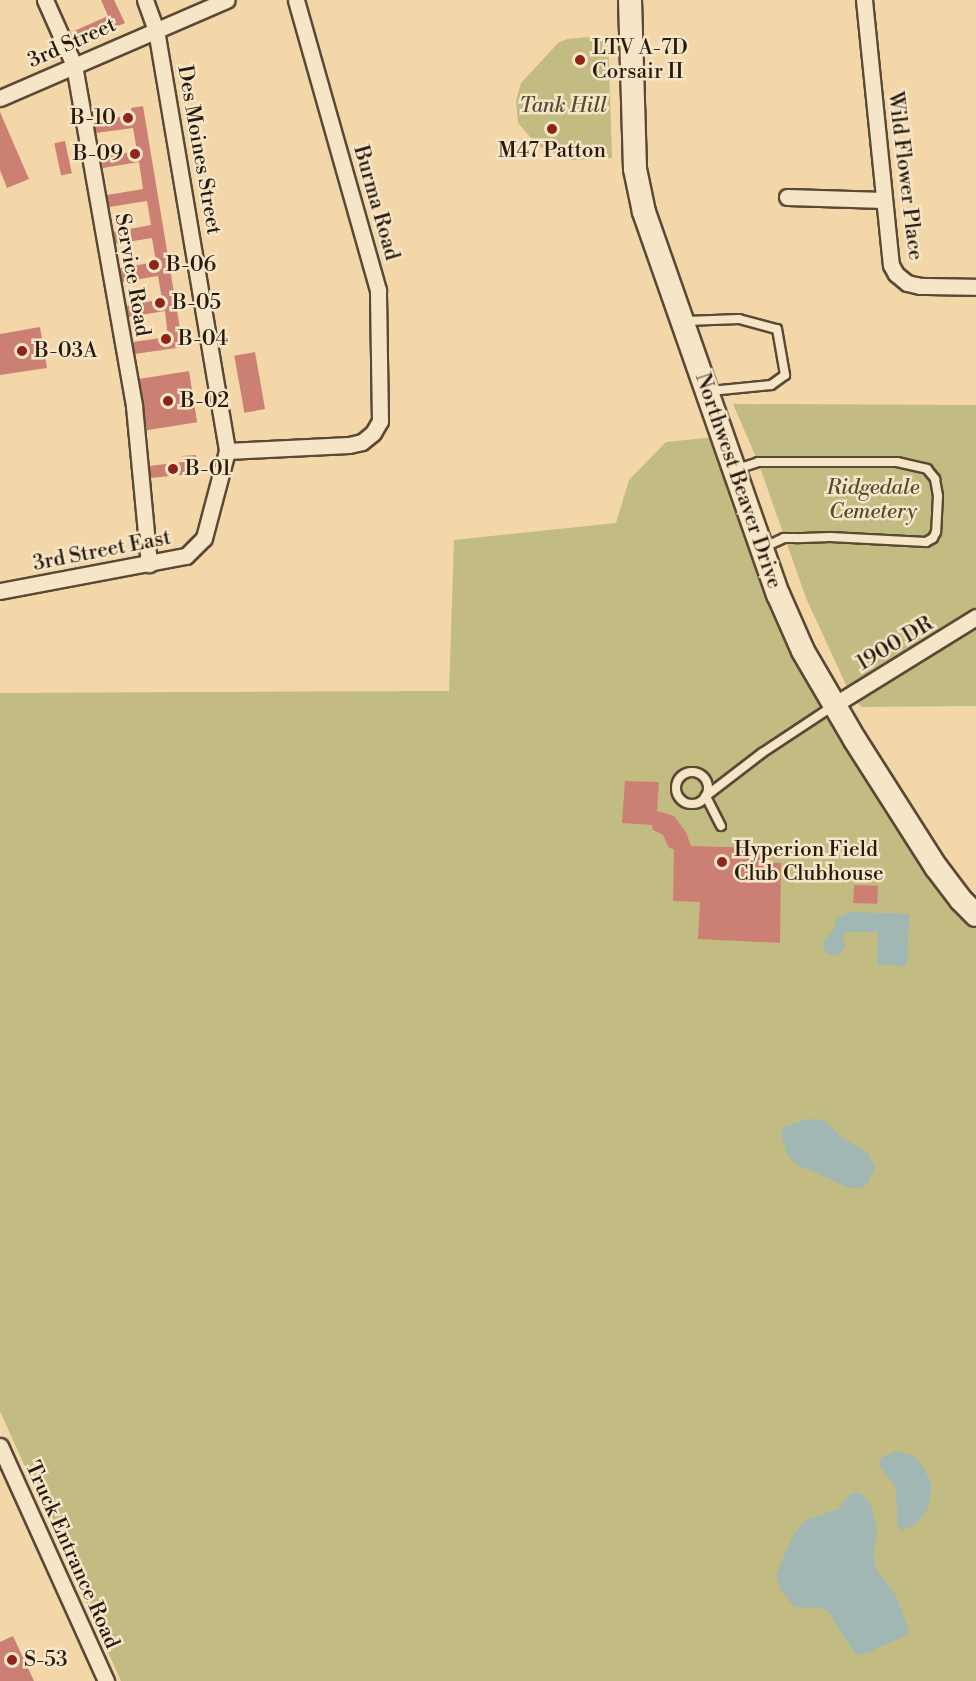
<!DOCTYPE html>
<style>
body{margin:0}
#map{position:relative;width:976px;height:1681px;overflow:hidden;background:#f3d7a9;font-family:"Libre Bodoni",serif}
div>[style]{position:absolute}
.green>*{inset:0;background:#c2bc83}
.water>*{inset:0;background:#a0b7b4}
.building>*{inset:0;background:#cc8073;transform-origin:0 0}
.roads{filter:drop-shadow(2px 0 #594935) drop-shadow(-2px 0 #594935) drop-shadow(0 2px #594935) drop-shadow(0 -2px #594935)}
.lane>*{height:8px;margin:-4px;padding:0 4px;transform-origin:4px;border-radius:4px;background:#f7e5c7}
.lane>.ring{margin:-4px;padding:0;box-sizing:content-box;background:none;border:8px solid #f7e5c7;border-radius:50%}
.street>*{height:15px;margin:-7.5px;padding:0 7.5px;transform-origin:7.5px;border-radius:7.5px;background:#f7e5c7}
.secondary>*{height:22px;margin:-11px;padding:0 11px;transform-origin:11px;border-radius:11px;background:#f7e5c7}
.dots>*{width:16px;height:16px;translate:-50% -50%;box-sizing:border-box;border:3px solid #f7e5c7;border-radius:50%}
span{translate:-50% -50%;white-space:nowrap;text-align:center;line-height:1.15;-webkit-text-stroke:5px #f7e5c7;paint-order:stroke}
.street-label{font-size:21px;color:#261a0e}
.poi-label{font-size:21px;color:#261a0e}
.left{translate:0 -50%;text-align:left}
.right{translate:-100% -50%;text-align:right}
.park-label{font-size:21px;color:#554b31;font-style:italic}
</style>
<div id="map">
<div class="green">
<div style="clip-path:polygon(608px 35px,612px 158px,571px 160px,538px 146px,518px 123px,516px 101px,521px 83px,559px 42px,568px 39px)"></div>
<div style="clip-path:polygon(733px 404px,976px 405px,976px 706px,862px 707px,852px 698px,806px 598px,758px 462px)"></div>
<div style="clip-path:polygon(716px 437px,772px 597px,976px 920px,976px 1681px,121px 1681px,0 1411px,0 693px,449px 691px,454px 540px,616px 523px,629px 480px,666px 442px)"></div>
</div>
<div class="water">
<div style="clip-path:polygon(850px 912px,909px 914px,907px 966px,877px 965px,878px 932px,846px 932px,843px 936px,845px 946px,841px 953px,834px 956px,826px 953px,823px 948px,824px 940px,833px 931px,837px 918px)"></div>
<div style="clip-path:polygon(807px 1119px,825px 1120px,841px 1137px,868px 1153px,875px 1167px,868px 1183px,860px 1188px,849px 1188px,794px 1163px,787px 1154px,781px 1133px,784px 1127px)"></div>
<div style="clip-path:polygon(896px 1451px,913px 1456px,921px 1463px,932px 1485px,928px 1509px,916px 1524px,901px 1531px,898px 1527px,896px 1488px,878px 1463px,882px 1457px)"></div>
<div style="clip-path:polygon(856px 1492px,863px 1495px,871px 1505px,877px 1530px,873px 1557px,877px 1571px,896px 1595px,908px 1629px,907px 1635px,867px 1653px,856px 1655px,830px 1614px,823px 1608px,794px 1607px,781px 1590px,776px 1575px,793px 1535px,806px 1520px,838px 1509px,849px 1495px)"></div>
</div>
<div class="building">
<div style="clip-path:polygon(101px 0,114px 0,125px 23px,79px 43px,74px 31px,108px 16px)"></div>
<div style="clip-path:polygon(143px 106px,183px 347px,135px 354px,133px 342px,168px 337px,165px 311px,128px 317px,126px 306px,162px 299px,158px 276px,122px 282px,120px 268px,156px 262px,152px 238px,115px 244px,113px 232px,151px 225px,147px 201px,109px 207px,107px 195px,143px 189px,139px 162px,103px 168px,101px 157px,137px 151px,133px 128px,96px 133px,94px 121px,132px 115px,131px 108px)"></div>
<div style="clip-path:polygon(0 112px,29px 179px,7px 188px,0 170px)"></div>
<div style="left:65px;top:141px;width:33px;height:11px;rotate:78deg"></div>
<div style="clip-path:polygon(40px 327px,47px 368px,0 375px,0 334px)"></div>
<div style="left:255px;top:352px;width:58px;height:21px;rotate:80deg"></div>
<div style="left:189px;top:371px;width:52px;height:51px;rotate:81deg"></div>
<div style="clip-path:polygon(196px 455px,198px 473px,151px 478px,149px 466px,183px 462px,182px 456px)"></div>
<div style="clip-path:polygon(625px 781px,659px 782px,657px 811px,674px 816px,686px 832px,691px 846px,759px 848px,760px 862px,781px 863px,780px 943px,698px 939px,700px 902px,673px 901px,674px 849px,669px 848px,663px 835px,653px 830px,652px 825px,622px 823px)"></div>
<div style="left:854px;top:885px;width:24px;height:18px;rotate:2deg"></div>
<div style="clip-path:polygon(13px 1636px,34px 1681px,0 1681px,0 1642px)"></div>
</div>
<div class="roads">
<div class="lane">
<div style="left:686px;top:321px;width:53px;rotate:-2.2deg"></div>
<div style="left:739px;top:319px;width:39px;rotate:15deg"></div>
<div style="left:777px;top:329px;width:47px;rotate:80.1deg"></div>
<div style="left:785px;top:375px;width:17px;rotate:144deg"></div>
<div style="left:771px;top:385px;width:61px;rotate:174.4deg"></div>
<div style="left:737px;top:469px;width:22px;rotate:-18deg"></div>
<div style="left:758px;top:462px;width:139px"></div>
<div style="left:897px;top:462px;width:31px;rotate:13deg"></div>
<div style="left:927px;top:469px;width:13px;rotate:51deg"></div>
<div style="left:935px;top:479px;width:17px;rotate:80deg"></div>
<div style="left:938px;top:496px;width:36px;rotate:93deg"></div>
<div style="left:936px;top:532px;width:7px;rotate:117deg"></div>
<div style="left:933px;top:538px;width:8px;rotate:150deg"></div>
<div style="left:926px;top:542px;width:96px;rotate:-177deg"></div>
<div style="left:830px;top:537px;width:34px;rotate:178deg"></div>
<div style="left:796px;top:538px;width:12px;rotate:180deg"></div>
<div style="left:784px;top:538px;width:23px;rotate:155deg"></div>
<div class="ring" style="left:676px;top:772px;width:24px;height:24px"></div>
<div style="left:721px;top:826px;width:34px;rotate:-117deg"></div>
<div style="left:706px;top:796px;width:71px;rotate:-37.5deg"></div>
<div style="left:762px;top:753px;width:85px;rotate:-33.5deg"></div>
</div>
<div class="street">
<div style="left:45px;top:0;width:71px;rotate:66deg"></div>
<div style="left:74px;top:65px;width:346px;rotate:80deg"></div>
<div style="left:134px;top:406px;width:159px;rotate:84.6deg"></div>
<div style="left:145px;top:0;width:32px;rotate:70deg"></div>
<div style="left:156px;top:30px;width:427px;rotate:80.4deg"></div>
<div style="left:864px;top:0;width:266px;rotate:84.2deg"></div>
<div style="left:891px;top:265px;width:10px;rotate:61deg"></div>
<div style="left:896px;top:274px;width:14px;rotate:39deg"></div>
<div style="left:907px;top:283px;width:13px;rotate:13deg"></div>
<div style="left:920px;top:286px;width:56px;rotate:1deg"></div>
<div style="left:0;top:98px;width:247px;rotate:-23.4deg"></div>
<div style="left:787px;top:197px;width:97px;rotate:1.8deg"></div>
<div style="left:0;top:591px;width:189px;rotate:-10.7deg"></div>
<div style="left:186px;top:556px;width:25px;rotate:-45deg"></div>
<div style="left:204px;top:538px;width:90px;rotate:-75.2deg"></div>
<div style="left:227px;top:451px;width:122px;rotate:-2.8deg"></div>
<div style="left:349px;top:445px;width:13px;rotate:-13deg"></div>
<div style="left:362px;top:442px;width:14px;rotate:-39deg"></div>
<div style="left:373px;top:433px;width:14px;rotate:-60deg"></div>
<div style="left:380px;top:421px;width:131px;rotate:-90.9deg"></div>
<div style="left:378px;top:290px;width:301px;rotate:-105.8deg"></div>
<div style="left:834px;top:705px;width:167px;rotate:-31.8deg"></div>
<div style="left:0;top:1446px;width:258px;rotate:65.7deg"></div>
</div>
<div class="secondary">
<div style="left:630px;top:0;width:169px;rotate:88.3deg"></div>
<div style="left:635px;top:169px;width:44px;rotate:78.2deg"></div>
<div style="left:644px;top:212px;width:405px;rotate:70.7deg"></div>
<div style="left:778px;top:594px;width:62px;rotate:66.3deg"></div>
<div style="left:803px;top:651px;width:103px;rotate:59.7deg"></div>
<div style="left:855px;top:740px;width:151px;rotate:57.5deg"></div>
<div style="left:936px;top:867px;width:41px;rotate:52.9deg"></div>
<div style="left:961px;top:900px;width:21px;rotate:45deg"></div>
</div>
</div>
<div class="dots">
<div style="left:580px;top:60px;background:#8f2418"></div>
<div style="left:128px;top:118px;background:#8f2418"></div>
<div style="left:552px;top:129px;background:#8f2418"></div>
<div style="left:135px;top:154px;background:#8f2418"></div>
<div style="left:154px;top:265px;background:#8f2418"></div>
<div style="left:160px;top:303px;background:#8f2418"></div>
<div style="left:166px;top:339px;background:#8f2418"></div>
<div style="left:22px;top:351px;background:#8f2418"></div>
<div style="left:168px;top:401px;background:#8f2418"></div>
<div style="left:173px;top:469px;background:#8f2418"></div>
<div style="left:722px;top:862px;background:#8f2418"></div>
<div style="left:12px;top:1660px;background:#8f2418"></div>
</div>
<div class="street-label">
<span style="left:72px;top:43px;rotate:-24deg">3rd Street</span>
<span style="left:199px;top:150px;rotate:80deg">Des Moines Street</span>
<span style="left:905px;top:176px;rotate:83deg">Wild Flower Place</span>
<span style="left:376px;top:203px;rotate:74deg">Burma Road</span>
<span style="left:132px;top:275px;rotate:80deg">Service Road</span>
<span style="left:738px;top:481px;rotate:71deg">Northwest Beaver Drive</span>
<span style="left:102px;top:551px;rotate:-11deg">3rd Street East</span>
<span style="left:895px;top:644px;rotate:-31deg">1900 DR</span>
<span style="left:72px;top:1555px;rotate:66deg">Truck Entrance Road</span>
</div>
<div class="poi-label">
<span class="left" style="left:592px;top:60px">LTV A-7D<br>Corsair II</span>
<span class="right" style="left:116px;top:118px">B-10</span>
<span style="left:552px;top:151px">M47 Patton</span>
<span class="right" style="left:123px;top:154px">B-09</span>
<span class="left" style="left:166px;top:265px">B-06</span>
<span class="left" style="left:172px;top:303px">B-05</span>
<span class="left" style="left:178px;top:339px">B-04</span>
<span class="left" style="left:34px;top:351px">B-03A</span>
<span class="left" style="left:180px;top:401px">B-02</span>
<span class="left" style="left:185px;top:469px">B-01</span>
<span class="left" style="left:734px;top:862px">Hyperion Field<br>Club Clubhouse</span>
<span class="left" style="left:24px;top:1660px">S-53</span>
</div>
<div class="park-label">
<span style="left:563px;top:106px">Tank Hill</span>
<span style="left:873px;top:500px">Ridgedale<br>Cemetery</span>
</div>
</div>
